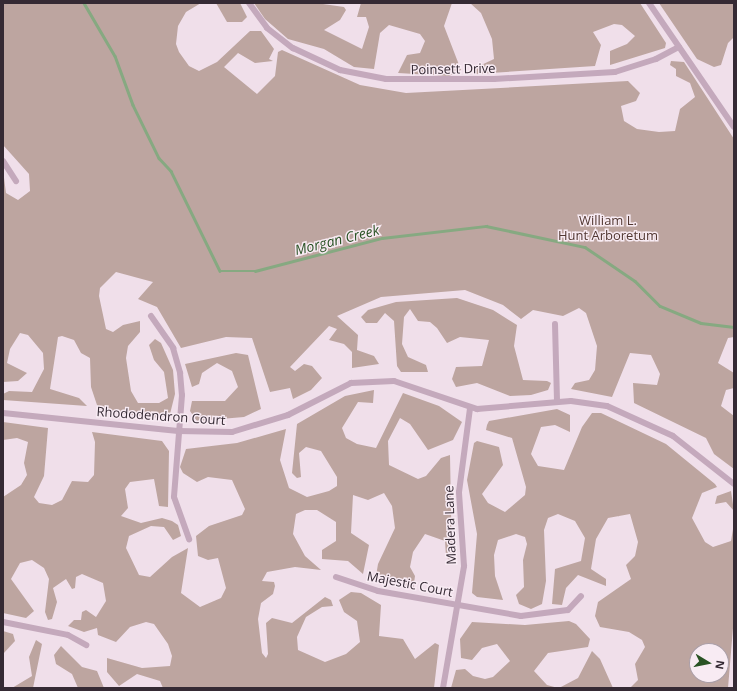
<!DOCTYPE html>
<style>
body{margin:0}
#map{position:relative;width:737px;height:691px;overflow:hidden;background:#f0dfea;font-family:"Open Sans",sans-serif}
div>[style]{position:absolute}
.green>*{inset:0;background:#bda5a0}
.stream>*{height:2.5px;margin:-1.25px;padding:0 1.25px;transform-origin:1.25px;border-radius:1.25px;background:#86a981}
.street>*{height:6px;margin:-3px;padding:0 3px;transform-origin:3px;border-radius:3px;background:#c4a9bc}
span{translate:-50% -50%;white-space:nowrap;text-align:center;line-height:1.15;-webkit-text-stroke:3px #f8ebf3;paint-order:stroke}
.street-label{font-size:13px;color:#352a34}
.park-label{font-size:13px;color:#513731}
.water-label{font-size:14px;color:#295224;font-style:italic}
.frame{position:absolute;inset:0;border:4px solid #352a34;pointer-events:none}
.north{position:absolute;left:689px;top:643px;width:40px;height:40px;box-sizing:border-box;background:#f8ebf3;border:1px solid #aa9ea7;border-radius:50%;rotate:100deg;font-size:11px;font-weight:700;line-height:16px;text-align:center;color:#352a34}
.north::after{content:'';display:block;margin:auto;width:14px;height:18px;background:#295224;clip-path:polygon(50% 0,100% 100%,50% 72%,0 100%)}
</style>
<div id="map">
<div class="green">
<div style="clip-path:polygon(3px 3px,201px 3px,186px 12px,178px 26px,176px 44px,179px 52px,189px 66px,199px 71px,217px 62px,250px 31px,261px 31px,274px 49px,269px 59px,273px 61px,255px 63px,238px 53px,224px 67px,257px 94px,275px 76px,278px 52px,282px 50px,360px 85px,406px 93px,628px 81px,640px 93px,636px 101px,621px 106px,624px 121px,637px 129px,659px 132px,675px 131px,680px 109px,695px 97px,690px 83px,676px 76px,676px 69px,670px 65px,671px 61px,684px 62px,734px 139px,734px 337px,728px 338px,718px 363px,734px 373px,734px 388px,726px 390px,721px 406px,734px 416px,734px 469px,714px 454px,706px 438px,634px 403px,633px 383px,657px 385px,660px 374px,651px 355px,630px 353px,612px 397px,571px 389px,575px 383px,589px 380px,595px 370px,597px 346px,586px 313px,579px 308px,563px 316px,533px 310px,521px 319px,503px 305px,465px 290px,381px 297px,337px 316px,358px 335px,357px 350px,374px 356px,379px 364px,352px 368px,352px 352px,344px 344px,329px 340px,337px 329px,329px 326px,290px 367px,295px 371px,304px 364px,312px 366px,322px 378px,311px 390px,293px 399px,290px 388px,270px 392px,252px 338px,226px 337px,181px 348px,157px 307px,138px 299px,153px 282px,116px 272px,100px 288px,99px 296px,106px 329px,113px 332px,123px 325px,140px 321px,140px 332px,128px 346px,126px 358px,131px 391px,138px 403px,159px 403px,168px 398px,164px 372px,154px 360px,149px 345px,155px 339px,161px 343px,173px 370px,175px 394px,170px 414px,160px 418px,99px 411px,91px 387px,90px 358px,81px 353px,74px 340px,62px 336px,58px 337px,50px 389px,79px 398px,87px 406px,3px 400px,3px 394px,9px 391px,32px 392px,44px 369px,43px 353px,28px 335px,20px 333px,10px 349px,7px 363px,27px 373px,18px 381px,3px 382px,3px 170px,6px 193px,18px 200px,30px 191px,29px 174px,3px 145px)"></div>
<div style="clip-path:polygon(216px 3px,240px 3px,247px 17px,242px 22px,227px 22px)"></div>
<div style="clip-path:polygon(254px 3px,316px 3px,344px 7px,346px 10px,340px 20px,324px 30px,362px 49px,369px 27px,366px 17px,357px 17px,361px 3px,452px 3px,444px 26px,461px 70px,449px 76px,398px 73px,407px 55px,420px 53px,425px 41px,420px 34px,389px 25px,380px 33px,374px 69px,354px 67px,324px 49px,288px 39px,265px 19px)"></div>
<div style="clip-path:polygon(470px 3px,640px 3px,666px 43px,665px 48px,610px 65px,610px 51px,627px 44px,635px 36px,622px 25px,614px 24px,593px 32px,601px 45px,595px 66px,475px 74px,477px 67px,494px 59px,492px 39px,481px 13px)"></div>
<div style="clip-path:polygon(659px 3px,734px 3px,734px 37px,728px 43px,721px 65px,714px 67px,697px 59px)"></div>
<div style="clip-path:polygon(457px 298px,493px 310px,517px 325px,514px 346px,523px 380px,547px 381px,551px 383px,548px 390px,531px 395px,510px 396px,477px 383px,456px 387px,452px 379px,456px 367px,482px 366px,489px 340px,460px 337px,447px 343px,437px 328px,430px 322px,418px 321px,410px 309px,404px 317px,402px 344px,408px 357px,426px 365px,428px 372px,401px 372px,397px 366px,394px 321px,385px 313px,377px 323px,366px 323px,361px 317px,368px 310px,396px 302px)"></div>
<div style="clip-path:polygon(236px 353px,248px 355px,261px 409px,244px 417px,197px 421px,190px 411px,192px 401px,225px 401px,238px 387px,232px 371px,217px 363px,202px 373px,199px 384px,192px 387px,185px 364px)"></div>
<div style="clip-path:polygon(374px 390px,373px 403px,358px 402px,342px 428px,346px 438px,357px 444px,376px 448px,403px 393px,439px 406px,462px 422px,453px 440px,428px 450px,410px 424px,400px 418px,388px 441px,389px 465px,418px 479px,426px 476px,441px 458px,450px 455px,452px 564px,446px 556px,445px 541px,425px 534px,413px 552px,410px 567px,415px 576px,413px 590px,397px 583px,375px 582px,378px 564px,395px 528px,392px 506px,384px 493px,368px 500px,353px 495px,351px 533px,369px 545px,363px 574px,348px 561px,322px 559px,322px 550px,336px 541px,336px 522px,317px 510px,305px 510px,296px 514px,293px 534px,305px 556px,321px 570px,295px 567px,267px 572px,262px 581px,274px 582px,275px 586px,273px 594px,261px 603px,258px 619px,262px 653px,266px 658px,268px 654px,266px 623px,272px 618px,292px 623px,325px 597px,331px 600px,333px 606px,322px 607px,306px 617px,297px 637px,298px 650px,325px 662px,346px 654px,360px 642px,357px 621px,344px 612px,339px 600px,351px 592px,361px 593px,381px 605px,379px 636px,403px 639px,415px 659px,435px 643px,439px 645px,434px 688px,163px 688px,160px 681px,137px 674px,119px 686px,107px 672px,107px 658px,142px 668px,170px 666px,172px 656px,168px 644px,154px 624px,146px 622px,130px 627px,116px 642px,98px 635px,97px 628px,84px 632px,68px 626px,74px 620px,81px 620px,82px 612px,86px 610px,96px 617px,106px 601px,103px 583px,82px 574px,76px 577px,75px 588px,72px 589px,66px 579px,53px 588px,57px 602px,52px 619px,48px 620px,45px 612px,49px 579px,44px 568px,32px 560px,20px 563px,11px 579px,34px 611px,26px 618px,3px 613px,3px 497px,21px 485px,27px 475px,24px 463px,28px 442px,17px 438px,3px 440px,3px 422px,48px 428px,44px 476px,34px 497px,39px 503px,52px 505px,62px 500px,72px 481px,88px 482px,94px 475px,95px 442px,92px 432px,162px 441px,169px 451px,168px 507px,159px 506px,154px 479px,130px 482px,125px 489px,128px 508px,121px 516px,141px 523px,162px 518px,172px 521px,178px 525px,181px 536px,173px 540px,164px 527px,151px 526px,129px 536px,126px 548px,139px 575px,150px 577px,172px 557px,188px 548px,181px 593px,200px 607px,221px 598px,226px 588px,218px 558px,208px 560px,198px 556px,196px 536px,209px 526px,242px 515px,245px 509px,232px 480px,208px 477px,197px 482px,183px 473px,180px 467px,186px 449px,237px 443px,286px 429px,280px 460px,289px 488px,307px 497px,329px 491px,337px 486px,337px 477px,321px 451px,306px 447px,299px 453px,301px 477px,297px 478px,292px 473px,297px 424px,345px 396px)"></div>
<div style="clip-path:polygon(evenodd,557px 409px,570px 415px,570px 432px,555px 425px,541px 427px,531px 454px,538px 466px,564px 470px,582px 427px,592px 413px,601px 413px,666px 444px,715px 484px,717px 487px,702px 493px,692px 518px,705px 542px,713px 547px,731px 541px,734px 523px,734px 616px,728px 688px,630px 688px,638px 680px,635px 664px,645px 647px,642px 640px,629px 632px,600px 627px,595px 616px,598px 602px,631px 579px,626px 565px,635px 556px,638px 542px,630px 514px,608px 518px,596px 539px,591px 569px,606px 579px,606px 586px,578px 575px,566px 588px,562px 605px,552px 604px,555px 569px,581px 561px,585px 538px,575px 521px,558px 514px,548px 518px,544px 530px,546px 581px,542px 604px,531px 609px,519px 604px,516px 595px,524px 587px,523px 560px,527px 544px,525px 537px,516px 534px,498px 540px,494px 555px,495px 576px,503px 600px,477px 597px,472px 593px,477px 534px,467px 480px,474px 443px,477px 441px,499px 447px,503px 465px,482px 494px,488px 503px,505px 512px,525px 495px,526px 487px,512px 438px,486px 430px,487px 425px,489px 421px,557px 409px,697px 651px,721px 651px,721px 675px,697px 675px,697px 651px)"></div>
<div style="clip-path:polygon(731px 491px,734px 511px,726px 502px,715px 504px,717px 496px)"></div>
<div style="clip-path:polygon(569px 621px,576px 624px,590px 639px,588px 647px,548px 653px,534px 671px,547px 685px,558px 688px,451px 688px,456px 670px,465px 669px,473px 676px,485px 679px,493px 677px,510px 661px,497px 644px,482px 648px,472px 660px,461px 658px,460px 639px,472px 622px,525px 625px)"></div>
<div style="clip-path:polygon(3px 631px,13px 634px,15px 641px,3px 654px)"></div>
<div style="clip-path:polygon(36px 640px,42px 644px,33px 688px,12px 688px,32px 676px,29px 657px)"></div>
<div style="clip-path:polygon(61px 646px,82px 667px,97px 671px,104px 688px,78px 688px,72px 674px,56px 664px,54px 655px)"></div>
<div style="clip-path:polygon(592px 651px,600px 659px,613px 688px,559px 688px,578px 678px)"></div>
</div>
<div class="stream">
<div style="left:84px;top:3px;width:61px;rotate:59.7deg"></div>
<div style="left:115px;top:56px;width:52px;rotate:69.8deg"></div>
<div style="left:133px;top:105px;width:59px;rotate:63.9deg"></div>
<div style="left:159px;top:158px;width:18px;rotate:47deg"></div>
<div style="left:171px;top:171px;width:111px;rotate:63.9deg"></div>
<div style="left:220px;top:271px;width:35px"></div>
<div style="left:255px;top:271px;width:131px;rotate:-14.6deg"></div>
<div style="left:382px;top:238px;width:105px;rotate:-6.6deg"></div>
<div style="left:486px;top:226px;width:101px;rotate:12deg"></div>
<div style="left:585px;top:247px;width:60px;rotate:34.2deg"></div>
<div style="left:635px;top:281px;width:35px;rotate:45deg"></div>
<div style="left:660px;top:306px;width:44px;rotate:22.5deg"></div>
<div style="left:701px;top:323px;width:33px;rotate:7deg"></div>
</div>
<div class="street">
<div style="left:249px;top:3px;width:31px;rotate:54deg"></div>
<div style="left:267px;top:28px;width:33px;rotate:38deg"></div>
<div style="left:293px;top:48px;width:52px;rotate:25.1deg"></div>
<div style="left:340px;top:70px;width:47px;rotate:11.1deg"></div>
<div style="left:386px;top:79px;width:108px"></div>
<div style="left:494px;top:79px;width:121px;rotate:-3.3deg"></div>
<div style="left:615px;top:72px;width:43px;rotate:-17.6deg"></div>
<div style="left:656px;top:59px;width:26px;rotate:-28deg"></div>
<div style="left:649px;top:3px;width:150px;rotate:55.6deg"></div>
<div style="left:3px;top:161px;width:24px;rotate:57deg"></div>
<div style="left:151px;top:316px;width:39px;rotate:55deg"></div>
<div style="left:173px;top:348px;width:26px;rotate:74deg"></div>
<div style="left:180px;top:373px;width:22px;rotate:85deg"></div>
<div style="left:182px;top:395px;width:102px;rotate:94.5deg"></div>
<div style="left:174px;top:497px;width:45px;rotate:70.3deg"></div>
<div style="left:555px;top:324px;width:78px;rotate:88.5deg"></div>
<div style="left:3px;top:413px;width:176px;rotate:5.9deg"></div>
<div style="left:178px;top:431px;width:54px;rotate:1.1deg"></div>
<div style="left:232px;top:432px;width:59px;rotate:-16.9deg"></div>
<div style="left:288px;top:415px;width:71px;rotate:-26.9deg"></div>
<div style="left:351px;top:383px;width:43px;rotate:-2.7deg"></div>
<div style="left:394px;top:381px;width:88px;rotate:18.6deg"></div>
<div style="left:477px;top:409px;width:94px;rotate:-4.9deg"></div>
<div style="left:571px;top:401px;width:36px;rotate:8deg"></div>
<div style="left:607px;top:406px;width:72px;rotate:24.4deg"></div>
<div style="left:673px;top:436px;width:78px;rotate:38.2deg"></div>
<div style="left:336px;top:577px;width:44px;rotate:18.4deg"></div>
<div style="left:378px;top:591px;width:145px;rotate:9.9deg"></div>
<div style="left:521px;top:616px;width:47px;rotate:-7.3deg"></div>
<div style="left:568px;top:610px;width:19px;rotate:-47deg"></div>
<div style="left:3px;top:622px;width:66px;rotate:11.3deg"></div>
<div style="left:68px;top:635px;width:21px;rotate:29deg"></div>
<div style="left:443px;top:688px;width:124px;rotate:-80.2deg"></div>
<div style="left:464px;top:566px;width:74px;rotate:-93.9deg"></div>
<div style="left:459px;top:492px;width:85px;rotate:-82.5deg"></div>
</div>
<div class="street-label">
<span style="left:453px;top:69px;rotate:-1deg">Poinsett Drive</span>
<span style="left:161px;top:416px;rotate:4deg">Rhododendron Court</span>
<span style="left:450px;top:525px;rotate:-92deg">Madera Lane</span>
<span style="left:410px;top:584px;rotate:11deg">Majestic Court</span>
</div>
<div class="park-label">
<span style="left:608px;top:228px">William L.<br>Hunt Arboretum</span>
</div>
<div class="water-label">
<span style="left:337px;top:240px;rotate:-14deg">Morgan Creek</span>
</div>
<div class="frame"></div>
<div class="north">N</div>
</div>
